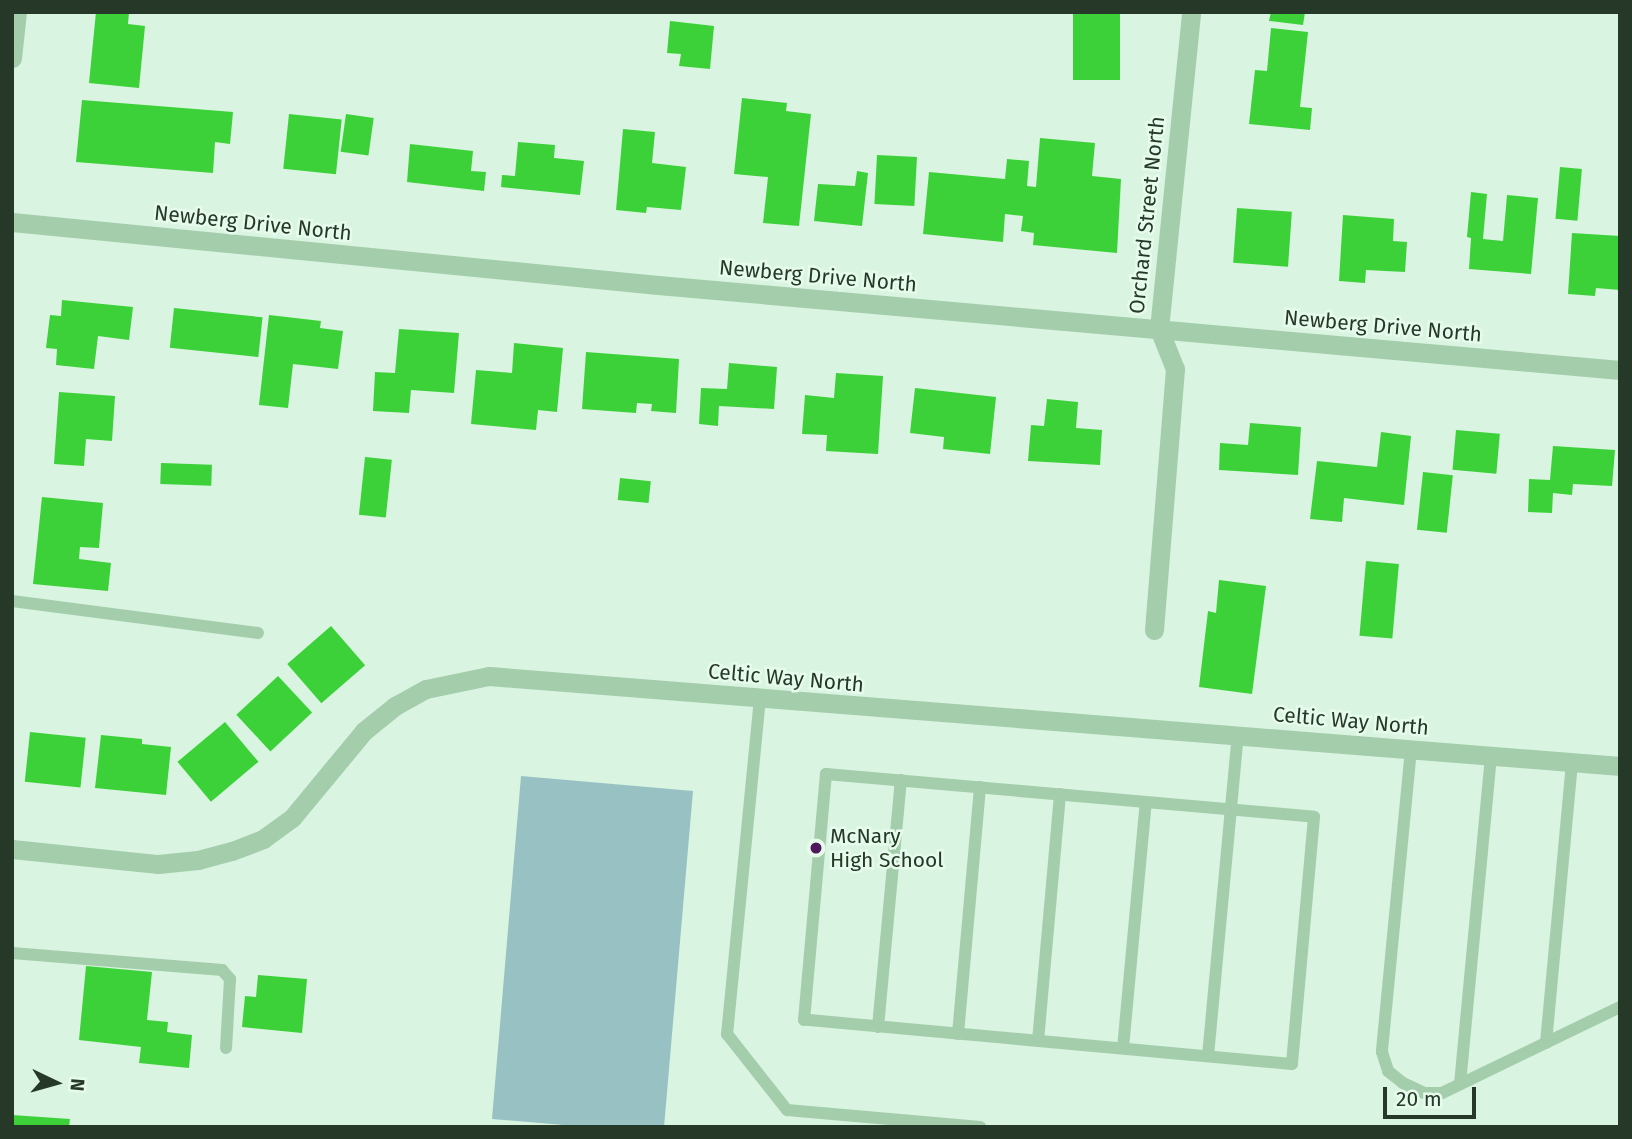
<!DOCTYPE html>
<style>
body{margin:0}
#map{position:relative;width:1632px;height:1139px;overflow:hidden;background:#d9f4e0;font-family:"Fira Sans",sans-serif}
div>[style]{position:absolute}
.green>*{inset:0;background:#98c1c4}
.building>*{inset:0;background:#3cd139;transform-origin:0 0}
.service>*{height:12px;margin:-6px;padding:0 6px;transform-origin:6px;border-radius:6px;background:#a4cdac}
.minor>*{height:19px;margin:-9.5px;padding:0 9.5px;transform-origin:9.5px;border-radius:9.5px;background:#a4cdac}
.tertiary>*{height:19px;margin:-9.5px;padding:0 9.5px;transform-origin:9.5px;border-radius:9.5px;background:#a4cdac}
.dots>*{width:19px;height:19px;translate:-50% -50%;box-sizing:border-box;border:4px solid #e6fbec;border-radius:50%}
span{translate:-50% -50%;white-space:nowrap;text-align:center;line-height:1.15;-webkit-text-stroke:5px #e6fbec;paint-order:stroke}
.street-label{font-size:21px;color:#263827}
.poi-label{font-size:21px;color:#263827}
.left{translate:0 -50%;text-align:left}
.frame{position:absolute;inset:0;border:14px solid #263827;pointer-events:none}
.north{position:absolute;left:21px;top:1048px;width:70px;height:70px;-webkit-text-stroke:5px #e6fbec;paint-order:stroke;rotate:95deg;font-size:19px;font-weight:700;line-height:28px;text-align:center;color:#263827}
.north::after{content:'';display:block;margin:auto;width:24px;height:32px;background:#263827;clip-path:polygon(50% 0,100% 100%,50% 72%,0 100%)}
.scale{position:absolute;left:1383px;top:1087px;width:93px;height:32px;box-sizing:border-box;border:4px solid #263827;border-top:0;padding-left:9px;font-size:21px;line-height:24px;white-space:nowrap;color:#263827;-webkit-text-stroke:5px #e6fbec;paint-order:stroke}
</style>
<div id="map">
<div class="green">
<div style="clip-path:polygon(521px 776px,693px 791px,664px 1127px,587px 1127px,492px 1119px)"></div>
</div>
<div class="building">
<div style="clip-path:polygon(96px 12px,129px 12px,128px 24px,145px 26px,139px 88px,89px 83px)"></div>
<div style="left:1073px;top:12px;width:47px;height:68px"></div>
<div style="clip-path:polygon(1271px 12px,1305px 12px,1303px 25px,1269px 21px)"></div>
<div style="clip-path:polygon(670px 21px,714px 26px,710px 69px,679px 66px,681px 54px,667px 53px)"></div>
<div style="clip-path:polygon(1271px 28px,1308px 32px,1300px 107px,1312px 108px,1310px 130px,1249px 124px,1255px 70px,1267px 71px)"></div>
<div style="clip-path:polygon(742px 98px,787px 103px,786px 111px,811px 114px,799px 226px,763px 223px,768px 177px,734px 174px)"></div>
<div style="clip-path:polygon(82px 100px,233px 112px,230px 144px,215px 142px,213px 173px,76px 162px)"></div>
<div style="left:289px;top:114px;width:53px;height:55px;rotate:6deg"></div>
<div style="left:346px;top:114px;width:28px;height:38px;rotate:8deg"></div>
<div style="clip-path:polygon(623px 129px,655px 132px,652px 163px,686px 167px,681px 210px,647px 207px,646px 213px,616px 210px)"></div>
<div style="clip-path:polygon(1040px 138px,1095px 143px,1092px 176px,1121px 179px,1117px 253px,1033px 245px,1034px 233px,1021px 231px,1023px 216px,1005px 214px,1003px 242px,923px 234px,929px 172px,1005px 179px,1007px 159px,1029px 161px,1027px 186px,1036px 187px)"></div>
<div style="clip-path:polygon(518px 142px,555px 145px,554px 158px,584px 161px,580px 195px,501px 187px,502px 175px,515px 176px)"></div>
<div style="clip-path:polygon(410px 144px,473px 151px,471px 171px,486px 172px,484px 191px,407px 182px)"></div>
<div style="left:877px;top:155px;width:40px;height:49px;rotate:3deg"></div>
<div style="left:1560px;top:167px;width:22px;height:52px;rotate:5deg"></div>
<div style="clip-path:polygon(857px 171px,868px 173px,862px 226px,814px 221px,818px 184px,855px 186px)"></div>
<div style="clip-path:polygon(1471px 192px,1487px 194px,1483px 239px,1503px 241px,1507px 195px,1538px 198px,1531px 274px,1469px 269px,1471px 238px,1467px 237px)"></div>
<div style="left:1237px;top:208px;width:55px;height:55px;rotate:4deg"></div>
<div style="clip-path:polygon(1343px 215px,1394px 219px,1393px 241px,1407px 242px,1405px 272px,1366px 270px,1365px 283px,1339px 281px)"></div>
<div style="clip-path:polygon(1572px 233px,1620px 236px,1620px 290px,1596px 288px,1595px 296px,1568px 294px)"></div>
<div style="clip-path:polygon(62px 300px,133px 307px,129px 340px,98px 336px,94px 369px,56px 365px,57px 349px,46px 348px,50px 315px,61px 316px)"></div>
<div style="left:174px;top:308px;width:89px;height:40px;rotate:6deg"></div>
<div style="clip-path:polygon(269px 315px,321px 321px,320px 328px,343px 331px,338px 369px,293px 364px,288px 408px,259px 405px)"></div>
<div style="clip-path:polygon(399px 329px,459px 333px,454px 393px,411px 390px,409px 413px,373px 411px,375px 372px,395px 373px)"></div>
<div style="clip-path:polygon(514px 343px,563px 348px,557px 412px,538px 410px,536px 430px,471px 424px,476px 370px,512px 373px)"></div>
<div style="clip-path:polygon(586px 352px,679px 359px,676px 413px,651px 411px,652px 404px,637px 403px,636px 413px,582px 409px)"></div>
<div style="clip-path:polygon(729px 363px,777px 367px,774px 409px,719px 406px,718px 426px,699px 424px,701px 388px,727px 389px)"></div>
<div style="clip-path:polygon(836px 373px,883px 376px,878px 454px,826px 451px,827px 435px,802px 434px,805px 395px,834px 398px)"></div>
<div style="clip-path:polygon(915px 388px,996px 397px,990px 454px,943px 449px,944px 437px,910px 433px)"></div>
<div style="clip-path:polygon(59px 392px,115px 396px,112px 441px,86px 439px,84px 466px,54px 464px)"></div>
<div style="clip-path:polygon(1047px 399px,1078px 402px,1076px 428px,1102px 430px,1100px 465px,1028px 461px,1031px 425px,1044px 426px)"></div>
<div style="clip-path:polygon(1250px 423px,1301px 427px,1298px 475px,1219px 470px,1220px 443px,1248px 445px)"></div>
<div style="left:1456px;top:430px;width:44px;height:40px;rotate:5deg"></div>
<div style="clip-path:polygon(1381px 432px,1411px 436px,1404px 505px,1344px 498px,1342px 522px,1310px 519px,1317px 461px,1377px 467px)"></div>
<div style="clip-path:polygon(1553px 446px,1615px 450px,1612px 486px,1573px 484px,1572px 495px,1553px 493px,1552px 513px,1528px 512px,1529px 479px,1550px 480px)"></div>
<div style="left:365px;top:457px;width:27px;height:58px;rotate:6deg"></div>
<div style="left:161px;top:463px;width:51px;height:21px;rotate:2deg"></div>
<div style="left:1423px;top:472px;width:30px;height:58px;rotate:6deg"></div>
<div style="left:620px;top:478px;width:31px;height:22px;rotate:6deg"></div>
<div style="clip-path:polygon(42px 497px,103px 503px,99px 548px,80px 547px,79px 559px,111px 563px,108px 591px,33px 584px)"></div>
<div style="left:1366px;top:561px;width:33px;height:75px;rotate:5deg"></div>
<div style="clip-path:polygon(1219px 580px,1266px 586px,1252px 694px,1199px 687px,1208px 611px,1216px 613px)"></div>
<div style="left:331px;top:626px;width:52px;height:58px;rotate:49deg"></div>
<div style="left:278px;top:676px;width:50px;height:57px;rotate:47deg"></div>
<div style="left:225px;top:722px;width:52px;height:62px;rotate:50deg"></div>
<div style="left:30px;top:732px;width:56px;height:50px;rotate:6deg"></div>
<div style="clip-path:polygon(101px 735px,142px 739px,142px 744px,171px 747px,166px 795px,95px 788px)"></div>
<div style="clip-path:polygon(86px 966px,152px 972px,147px 1020px,168px 1022px,167px 1032px,192px 1035px,189px 1068px,139px 1063px,141px 1047px,79px 1040px)"></div>
<div style="clip-path:polygon(258px 975px,307px 979px,302px 1033px,242px 1027px,245px 996px,256px 997px)"></div>
<div style="clip-path:polygon(12px 1115px,70px 1119px,69px 1127px,12px 1127px)"></div>
</div>
<div class="service">
<div style="left:12px;top:601px;width:248px;rotate:7.4deg"></div>
<div style="left:760px;top:698px;width:338px;rotate:95.6deg"></div>
<div style="left:727px;top:1034px;width:97px;rotate:51.7deg"></div>
<div style="left:787px;top:1110px;width:194px;rotate:5deg"></div>
<div style="left:1411px;top:749px;width:304px;rotate:95.5deg"></div>
<div style="left:1382px;top:1052px;width:20px;rotate:72deg"></div>
<div style="left:1388px;top:1071px;width:19px;rotate:39deg"></div>
<div style="left:1403px;top:1083px;width:23px;rotate:25deg"></div>
<div style="left:1424px;top:1093px;width:18px"></div>
<div style="left:1442px;top:1093px;width:198px;rotate:-25.8deg"></div>
<div style="left:826px;top:774px;width:490px;rotate:5deg"></div>
<div style="left:1314px;top:817px;width:248px;rotate:95.1deg"></div>
<div style="left:1292px;top:1064px;width:490px;rotate:-174.8deg"></div>
<div style="left:804px;top:1020px;width:247px;rotate:-84.9deg"></div>
<div style="left:12px;top:953px;width:211px;rotate:4.6deg"></div>
<div style="left:222px;top:970px;width:12px;rotate:48deg"></div>
<div style="left:230px;top:979px;width:69px;rotate:93.3deg"></div>
<div style="left:878px;top:1027px;width:248px;rotate:-84.7deg"></div>
<div style="left:958px;top:1034px;width:248px;rotate:-84.9deg"></div>
<div style="left:1038px;top:1041px;width:248px;rotate:-84.9deg"></div>
<div style="left:1546px;top:1043px;width:282px;rotate:-84.7deg"></div>
<div style="left:1123px;top:1048px;width:247px;rotate:-84.7deg"></div>
<div style="left:1208px;top:1056px;width:322px;rotate:-84.7deg"></div>
<div style="left:1460px;top:1084px;width:330px;rotate:-84.6deg"></div>
</div>
<div class="minor">
<div style="left:12px;top:222px;width:649px;rotate:5.57deg"></div>
<div style="left:658px;top:285px;width:966px;rotate:5.05deg"></div>
<div style="left:1154px;top:630px;width:262px;rotate:-85.4deg"></div>
<div style="left:1175px;top:369px;width:43px;rotate:-111.8deg"></div>
<div style="left:1159px;top:329px;width:319px;rotate:-84.2deg"></div>
<div style="left:12px;top:849px;width:147px;rotate:5.9deg"></div>
<div style="left:158px;top:864px;width:40px;rotate:-5.7deg"></div>
<div style="left:198px;top:860px;width:35px;rotate:-15deg"></div>
<div style="left:232px;top:851px;width:33px;rotate:-21deg"></div>
<div style="left:263px;top:839px;width:36px;rotate:-36deg"></div>
<div style="left:292px;top:818px;width:113px;rotate:-50.4deg"></div>
<div style="left:364px;top:731px;width:40px;rotate:-39deg"></div>
<div style="left:395px;top:706px;width:35px;rotate:-29deg"></div>
<div style="left:426px;top:689px;width:64px;rotate:-11.7deg"></div>
<div style="left:489px;top:676px;width:1135px;rotate:4.55deg"></div>
</div>
<div class="tertiary">
<div style="left:12px;top:58px;width:46px;rotate:-83.8deg"></div>
</div>
<div class="dots">
<div style="left:816px;top:848px;background:#4f185d"></div>
</div>
<div class="street-label">
<span style="left:1147px;top:215px;rotate:-84deg">Orchard Street North</span>
<span style="left:253px;top:223px;rotate:6deg">Newberg Drive North</span>
<span style="left:818px;top:276px;rotate:5deg">Newberg Drive North</span>
<span style="left:1383px;top:326px;rotate:5deg">Newberg Drive North</span>
<span style="left:786px;top:678px;rotate:5deg">Celtic Way North</span>
<span style="left:1351px;top:721px;rotate:5deg">Celtic Way North</span>
</div>
<div class="poi-label">
<span class="left" style="left:830px;top:848px">McNary<br>High School</span>
</div>
<div class="frame"></div>
<div class="north">N</div>
<div class="scale">20 m</div>
</div>
